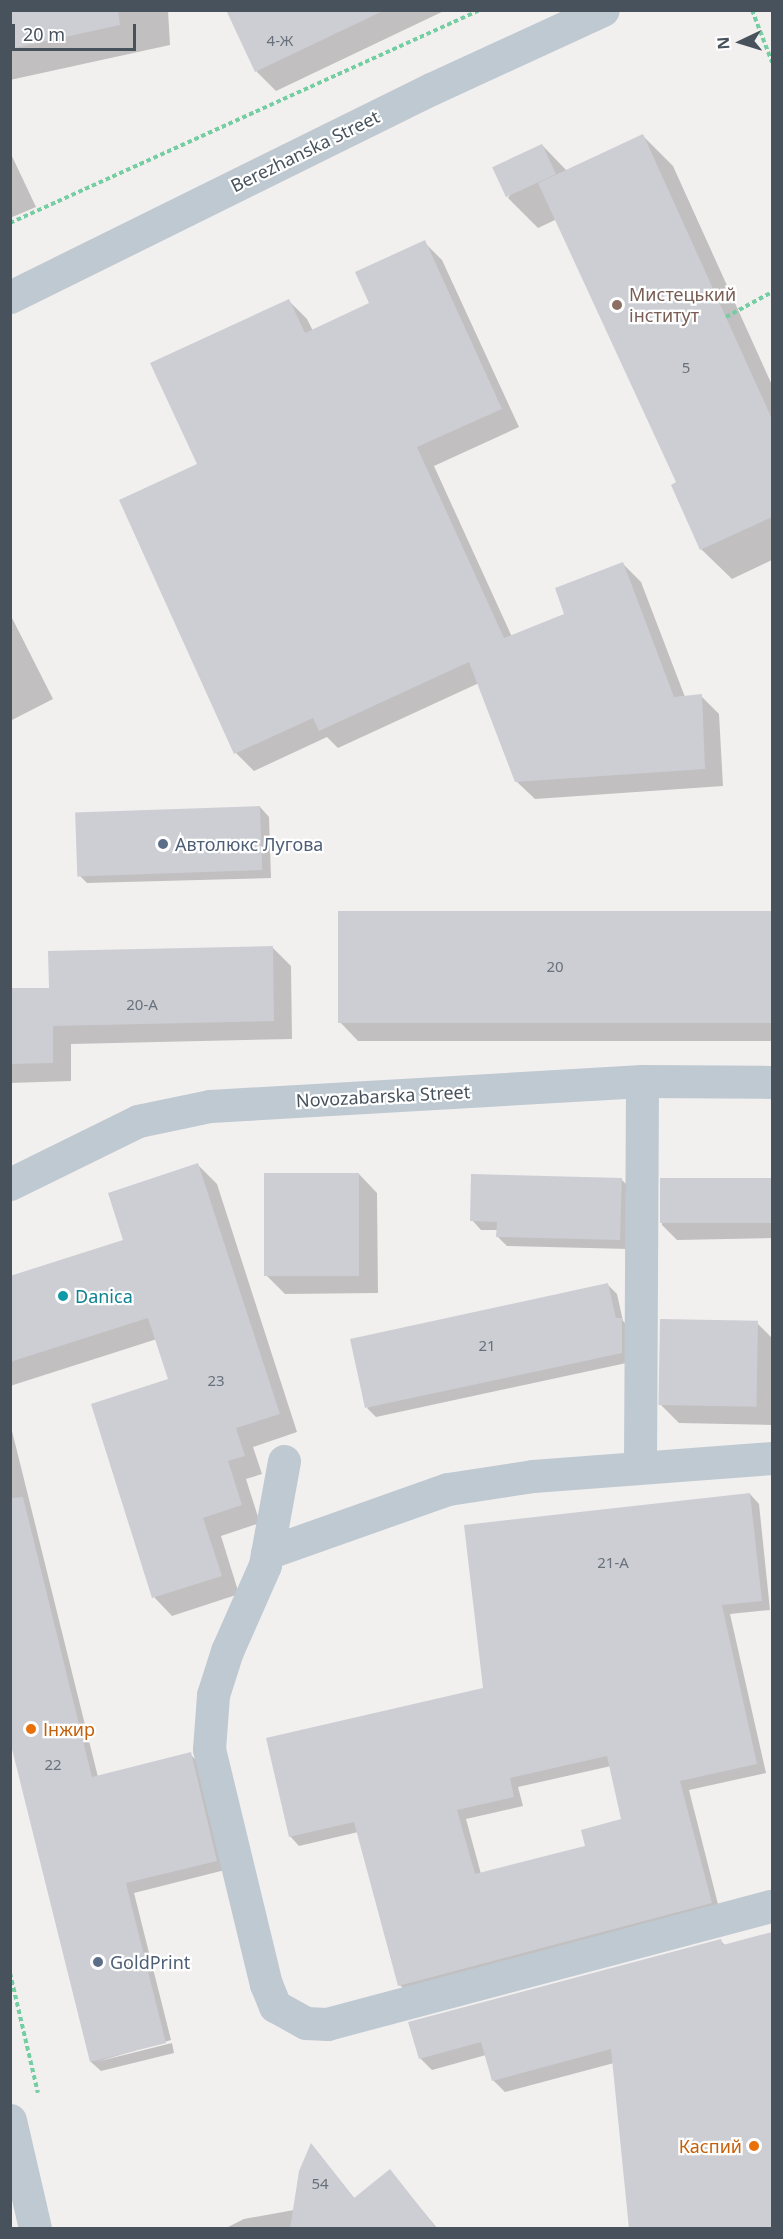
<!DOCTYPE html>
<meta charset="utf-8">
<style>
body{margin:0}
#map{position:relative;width:783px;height:2239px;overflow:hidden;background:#f2efef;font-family:"Noto Sans",sans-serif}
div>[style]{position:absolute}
.shadow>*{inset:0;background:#0003}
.building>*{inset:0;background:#ccced4;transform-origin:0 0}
.path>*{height:4px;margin-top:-2px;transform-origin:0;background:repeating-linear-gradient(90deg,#74cea2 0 4.5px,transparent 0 7.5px)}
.minor>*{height:33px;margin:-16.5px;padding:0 16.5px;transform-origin:16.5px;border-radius:16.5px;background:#bfc9d1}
.dots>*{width:16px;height:16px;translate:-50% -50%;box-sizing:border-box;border:3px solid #fff;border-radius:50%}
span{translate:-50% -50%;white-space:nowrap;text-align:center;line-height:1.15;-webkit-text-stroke:4.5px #fff;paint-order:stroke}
.number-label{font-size:15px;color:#68717b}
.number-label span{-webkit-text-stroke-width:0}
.street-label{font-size:18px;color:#47525d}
.education-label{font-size:18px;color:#785e54}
.left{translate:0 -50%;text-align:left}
.service-label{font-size:18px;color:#4e5e75}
.culture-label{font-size:18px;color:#0d838f}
.food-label{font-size:18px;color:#c56008}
.right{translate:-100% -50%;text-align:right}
.frame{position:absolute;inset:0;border:12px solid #47525d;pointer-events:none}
.north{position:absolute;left:711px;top:12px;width:60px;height:60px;-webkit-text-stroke:4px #fff;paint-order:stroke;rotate:266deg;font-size:16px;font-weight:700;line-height:24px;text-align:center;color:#47525d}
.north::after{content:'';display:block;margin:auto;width:21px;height:27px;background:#47525d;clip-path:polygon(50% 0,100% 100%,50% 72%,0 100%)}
.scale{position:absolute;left:12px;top:24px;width:124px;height:27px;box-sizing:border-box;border:3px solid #47525d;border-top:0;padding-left:8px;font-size:18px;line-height:21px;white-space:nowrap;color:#47525d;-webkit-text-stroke:4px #fff;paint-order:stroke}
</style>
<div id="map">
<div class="shadow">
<div style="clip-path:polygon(10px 10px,168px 10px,170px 45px,10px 80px)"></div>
<div style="clip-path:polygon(227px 10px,446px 10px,276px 91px,257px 72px)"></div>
<div style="clip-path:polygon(643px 136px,673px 166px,772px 385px,772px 560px,732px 579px,701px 549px,678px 483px,557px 219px,538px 228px,508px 198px,542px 145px,567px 171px)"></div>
<div style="clip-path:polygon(10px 152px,36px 207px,10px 218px)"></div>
<div style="clip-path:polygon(424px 242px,442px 260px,519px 427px,434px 466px,512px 637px,566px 615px,623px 564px,641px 582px,685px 697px,701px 696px,719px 714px,723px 786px,535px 799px,516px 781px,479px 683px,338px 748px,327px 737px,254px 771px,236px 753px,199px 465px,289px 301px,307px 319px,313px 331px,371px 304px)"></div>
<div style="clip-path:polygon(10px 614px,53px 699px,10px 721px)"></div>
<div style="clip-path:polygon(260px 807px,269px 817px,271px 878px,87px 883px,78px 874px)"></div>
<div style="clip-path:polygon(340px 912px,772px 912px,772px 1041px,358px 1041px,340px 1022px)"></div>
<div style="clip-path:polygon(272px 947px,291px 966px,292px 1039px,71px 1044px,71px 1081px,10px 1083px,10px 990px,50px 989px)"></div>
<div style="clip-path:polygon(198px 1165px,217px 1184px,297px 1432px,253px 1447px,262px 1474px,246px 1479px,260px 1523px,221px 1536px,239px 1594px,172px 1616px,154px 1597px,170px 1380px,157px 1339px,10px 1386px,10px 1278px,125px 1241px)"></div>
<div style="clip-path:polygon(359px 1174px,377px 1193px,378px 1293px,285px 1294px,266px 1275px)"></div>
<div style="clip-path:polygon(621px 1179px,631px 1189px,629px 1249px,507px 1246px,498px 1237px,498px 1230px,481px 1230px,472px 1220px)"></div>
<div style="clip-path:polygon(772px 1179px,772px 1238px,677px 1240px,662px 1225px,662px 1182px)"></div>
<div style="clip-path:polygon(608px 1285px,617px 1294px,623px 1321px,631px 1329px,631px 1362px,376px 1417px,367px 1408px)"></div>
<div style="clip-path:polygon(757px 1323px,772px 1338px,772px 1425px,679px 1423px,661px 1405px)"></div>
<div style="clip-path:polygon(10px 1423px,98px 1777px,190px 1754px,200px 1764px,225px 1870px,134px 1893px,171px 2040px,96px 2062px,172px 2043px,174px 2053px,101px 2071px,91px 2062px,10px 1734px)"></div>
<div style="clip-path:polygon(evenodd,750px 1494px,759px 1504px,770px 1610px,730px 1614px,766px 1773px,689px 1790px,720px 1912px,409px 1994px,400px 1985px,358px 1832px,299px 1846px,290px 1836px,750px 1494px,611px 1766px,623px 1821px,586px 1847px,481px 1874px,466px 1819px,523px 1806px,518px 1787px,611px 1766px)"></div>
<div style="clip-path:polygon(772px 1934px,772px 2228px,630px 2228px,614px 2063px,505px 2092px,493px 2080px,486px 2055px,432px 2070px,420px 2058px,721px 1941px,726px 1946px)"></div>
<div style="clip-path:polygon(320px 2155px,355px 2199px,390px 2171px,437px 2228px,226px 2228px,244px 2219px,294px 2210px)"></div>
</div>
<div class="building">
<div style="clip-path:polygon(10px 10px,118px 10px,120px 25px,10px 49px)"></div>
<div style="clip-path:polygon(226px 10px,385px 10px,255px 72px)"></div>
<div style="clip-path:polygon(643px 134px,772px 419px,772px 517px,700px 550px,671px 485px,676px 482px,538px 183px)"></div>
<div style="left:542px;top:144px;width:33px;height:55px;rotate:65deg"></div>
<div style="clip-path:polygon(425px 240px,502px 409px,417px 447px,504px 638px,564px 614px,555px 588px,623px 562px,674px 697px,702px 694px,705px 769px,515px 782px,469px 662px,319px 731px,313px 718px,234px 754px,119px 500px,197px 464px,150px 363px,289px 299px,305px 333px,369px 303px,355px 272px)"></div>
<div style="left:260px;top:806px;width:64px;height:185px;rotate:88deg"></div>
<div style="left:338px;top:911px;width:434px;height:112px"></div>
<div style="clip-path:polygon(273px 946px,274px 1021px,53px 1026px,53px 1063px,10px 1064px,10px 988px,49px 988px,48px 951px)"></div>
<div style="clip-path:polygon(198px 1163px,280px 1414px,236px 1428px,245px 1456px,228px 1461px,242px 1505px,203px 1518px,222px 1576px,152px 1598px,91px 1404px,168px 1379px,148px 1318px,10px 1362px,10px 1276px,123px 1240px,108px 1193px)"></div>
<div style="left:264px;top:1173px;width:95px;height:103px"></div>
<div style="clip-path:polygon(471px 1174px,622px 1178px,620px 1240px,496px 1237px,497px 1222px,470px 1221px)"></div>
<div style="left:772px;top:1178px;width:45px;height:112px;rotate:90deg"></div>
<div style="clip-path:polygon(608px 1283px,616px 1318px,622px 1318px,622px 1353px,365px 1408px,350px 1339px)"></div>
<div style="left:660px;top:1319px;width:98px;height:86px;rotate:1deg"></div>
<div style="clip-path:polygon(evenodd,750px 1493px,762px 1601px,722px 1605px,757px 1764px,680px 1781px,712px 1903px,398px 1986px,354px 1822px,289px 1837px,266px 1738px,483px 1688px,464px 1525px,750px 1493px,607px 1756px,621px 1819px,581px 1830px,585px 1846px,475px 1874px,457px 1810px,514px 1797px,510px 1778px,607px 1756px)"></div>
<div style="clip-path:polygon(23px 1497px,92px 1777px,191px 1752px,217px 1861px,126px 1883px,166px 2043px,90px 2062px,10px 1741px,10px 1498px)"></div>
<div style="clip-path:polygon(772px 1932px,772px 2229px,629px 2229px,611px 2049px,492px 2081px,481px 2042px,419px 2059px,408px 2022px,721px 1939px,723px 1945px)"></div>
<div style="clip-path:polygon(311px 2143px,354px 2198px,390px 2169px,437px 2229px,290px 2229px,299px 2171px)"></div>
</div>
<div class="path">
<div style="left:752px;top:10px;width:56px;rotate:69deg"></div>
<div style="left:10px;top:223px;width:516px;rotate:-24.38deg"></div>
<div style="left:726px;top:317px;width:52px;rotate:-28.5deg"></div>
<div style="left:10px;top:1973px;width:123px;rotate:76.9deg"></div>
</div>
<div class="minor">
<div style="left:10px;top:297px;width:470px;rotate:-26.3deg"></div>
<div style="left:431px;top:89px;width:189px;rotate:-24.7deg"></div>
<div style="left:10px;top:1184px;width:143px;rotate:-26.2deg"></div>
<div style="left:138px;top:1121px;width:74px;rotate:-11.8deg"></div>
<div style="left:210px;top:1106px;width:433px;rotate:-3.3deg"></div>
<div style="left:642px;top:1081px;width:130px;rotate:0.4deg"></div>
<div style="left:284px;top:1461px;width:106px;rotate:100.4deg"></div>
<div style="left:265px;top:1565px;width:94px;rotate:113.8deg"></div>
<div style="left:227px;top:1651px;width:46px;rotate:107.7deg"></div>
<div style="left:213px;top:1695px;width:54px;rotate:94.2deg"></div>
<div style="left:209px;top:1749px;width:242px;rotate:76.4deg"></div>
<div style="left:266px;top:1984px;width:24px;rotate:68deg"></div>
<div style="left:275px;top:2006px;width:35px;rotate:29deg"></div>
<div style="left:306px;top:2023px;width:21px;rotate:3deg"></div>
<div style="left:327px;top:2024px;width:460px;rotate:-14.9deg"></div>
<div style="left:640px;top:1466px;width:385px;rotate:-89.7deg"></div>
<div style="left:267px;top:1553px;width:192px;rotate:-19.5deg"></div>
<div style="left:448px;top:1489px;width:86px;rotate:-8.7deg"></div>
<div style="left:533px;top:1476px;width:240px;rotate:-4.3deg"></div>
<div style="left:10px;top:2120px;width:111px;rotate:77deg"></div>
</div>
<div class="dots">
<div style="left:617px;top:305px;background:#8d6e63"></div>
<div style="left:163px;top:844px;background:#5c6f8a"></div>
<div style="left:63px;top:1296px;background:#0f9aa8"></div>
<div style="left:31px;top:1729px;background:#e8710a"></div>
<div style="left:98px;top:1962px;background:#5c6f8a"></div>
<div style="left:754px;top:2146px;background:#e8710a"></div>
</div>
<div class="number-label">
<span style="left:280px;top:41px">4-Ж</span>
<span style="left:686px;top:368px">5</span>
<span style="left:555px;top:967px">20</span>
<span style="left:142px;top:1005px">20-А</span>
<span style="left:487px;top:1346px">21</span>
<span style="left:216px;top:1381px">23</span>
<span style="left:613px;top:1563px">21-А</span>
<span style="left:53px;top:1765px">22</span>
<span style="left:320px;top:2184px">54</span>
</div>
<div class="street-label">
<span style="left:305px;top:151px;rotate:-26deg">Berezhanska Street</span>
<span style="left:383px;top:1096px;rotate:-3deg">Novozabarska Street</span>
</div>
<div class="education-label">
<span class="left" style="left:629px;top:305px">Мистецький<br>інститут</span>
</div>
<div class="service-label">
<span class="left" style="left:175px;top:844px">Автолюкс Лугова</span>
<span class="left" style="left:110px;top:1962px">GoldPrint</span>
</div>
<div class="culture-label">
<span class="left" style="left:75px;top:1296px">Danica</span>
</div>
<div class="food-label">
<span class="left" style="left:43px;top:1729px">Інжир</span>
<span class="right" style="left:742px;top:2146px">Каспий</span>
</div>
<div class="frame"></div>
<div class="north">N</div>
<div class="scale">20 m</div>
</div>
